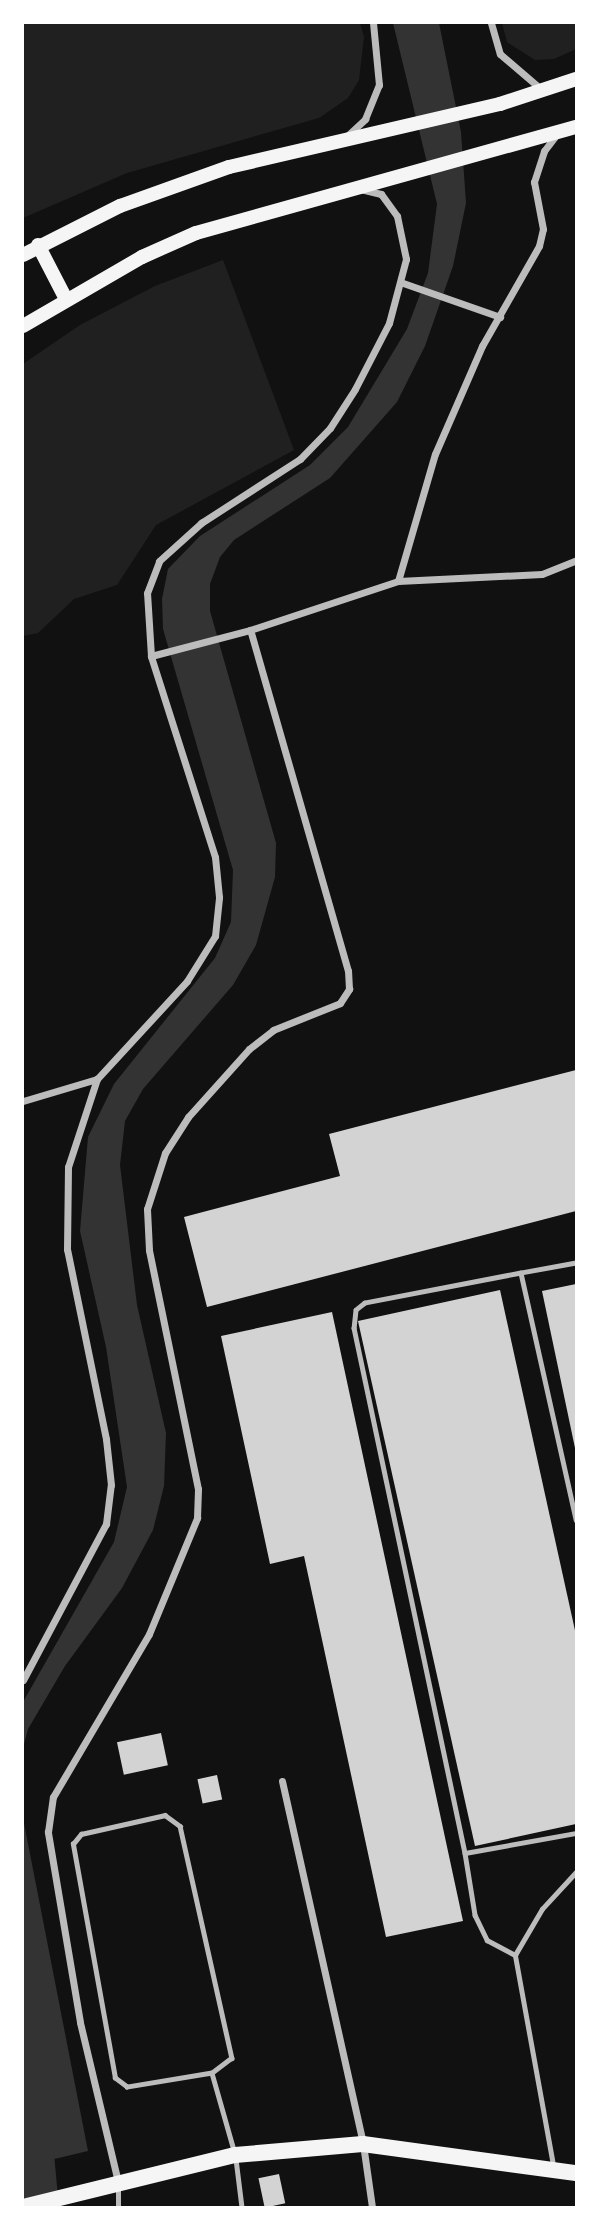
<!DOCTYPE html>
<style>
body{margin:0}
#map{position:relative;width:599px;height:2230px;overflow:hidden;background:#111;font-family:"PT Sans Narrow",sans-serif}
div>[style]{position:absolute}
.green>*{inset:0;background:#202020}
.water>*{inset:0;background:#333}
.river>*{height:40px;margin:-20px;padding:0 20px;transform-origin:20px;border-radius:20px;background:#333}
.building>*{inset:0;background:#d3d3d3;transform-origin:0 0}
.service>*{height:4.5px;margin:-2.25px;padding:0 2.25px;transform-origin:2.25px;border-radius:2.25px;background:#bcbcbc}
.minor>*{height:7px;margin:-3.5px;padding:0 3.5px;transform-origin:3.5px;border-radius:3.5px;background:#bcbcbc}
.secondary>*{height:14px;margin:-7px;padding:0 7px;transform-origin:7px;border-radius:7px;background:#f5f5f5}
.primary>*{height:16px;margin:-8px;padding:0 8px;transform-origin:8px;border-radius:8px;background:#f5f5f5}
span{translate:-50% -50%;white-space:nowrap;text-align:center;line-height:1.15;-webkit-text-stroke:6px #fff;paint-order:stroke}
.frame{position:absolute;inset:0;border:24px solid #fff;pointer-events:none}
</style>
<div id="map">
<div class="green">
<div style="clip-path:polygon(23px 23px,360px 23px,364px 37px,359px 80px,348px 98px,319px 118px,127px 173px,23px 218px)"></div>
<div style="clip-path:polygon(502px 23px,576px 23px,576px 49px,554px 59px,535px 60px,507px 42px)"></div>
<div style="clip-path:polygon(223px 260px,294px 450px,156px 525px,117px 585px,74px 599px,38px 633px,23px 636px,23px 364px,80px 325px,155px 286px)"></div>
</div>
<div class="water">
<div style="clip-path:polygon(393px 23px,439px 23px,461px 132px,466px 203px,453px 266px,425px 346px,397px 402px,330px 478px,234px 540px,220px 557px,210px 584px,210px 611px,276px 843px,275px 877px,256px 945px,233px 985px,143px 1089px,125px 1121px,120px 1165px,137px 1305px,166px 1433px,164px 1486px,153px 1530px,122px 1588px,65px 1666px,28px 1729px,23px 1748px,23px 1702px,114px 1542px,127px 1487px,106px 1347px,80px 1231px,88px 1137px,114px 1084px,215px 958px,231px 922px,233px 870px,163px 629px,162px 599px,168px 569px,200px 536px,310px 465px,348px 427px,407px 329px,428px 273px,437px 204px)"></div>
<div style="clip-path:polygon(23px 1818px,88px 2151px,29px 2165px,23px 2129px)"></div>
</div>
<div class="river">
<div style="left:23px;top:2036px;width:172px;rotate:84.7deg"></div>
</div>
<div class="building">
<div style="clip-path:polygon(576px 1070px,576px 1211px,207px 1307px,184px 1217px,340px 1176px,329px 1134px)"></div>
<div style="clip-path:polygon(576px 1284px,576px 1447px,575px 1448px,542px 1291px)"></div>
<div style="clip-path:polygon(500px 1290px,576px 1635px,576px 1824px,475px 1846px,358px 1321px)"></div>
<div style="clip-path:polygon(332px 1312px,463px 1921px,386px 1937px,304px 1556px,270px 1564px,221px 1336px)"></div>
<div style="left:161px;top:1733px;width:33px;height:45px;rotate:78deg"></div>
<div style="left:217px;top:1775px;width:25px;height:20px;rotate:78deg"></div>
<div style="left:279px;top:2174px;width:30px;height:21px;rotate:78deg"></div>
</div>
<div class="service">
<div style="left:576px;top:1263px;width:56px;rotate:169.7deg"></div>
<div style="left:521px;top:1273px;width:253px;rotate:77.4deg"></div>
<div style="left:521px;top:1273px;width:159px;rotate:169.1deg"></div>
<div style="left:365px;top:1303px;width:11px;rotate:142deg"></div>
<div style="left:356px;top:1310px;width:18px;rotate:96deg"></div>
<div style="left:354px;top:1328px;width:537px;rotate:78.06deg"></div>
<div style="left:465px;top:1853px;width:113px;rotate:-10.2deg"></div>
<div style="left:465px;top:1853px;width:63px;rotate:80.8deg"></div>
<div style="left:475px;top:1915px;width:28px;rotate:64deg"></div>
<div style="left:487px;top:1940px;width:32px;rotate:28deg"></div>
<div style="left:212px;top:2073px;width:86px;rotate:170.6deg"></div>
<div style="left:127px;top:2087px;width:15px;rotate:-143deg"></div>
<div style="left:115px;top:2078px;width:238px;rotate:-100.2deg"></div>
<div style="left:73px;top:1844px;width:13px;rotate:-51deg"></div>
<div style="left:81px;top:1834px;width:86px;rotate:-12.7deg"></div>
<div style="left:165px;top:1815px;width:19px;rotate:36deg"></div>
<div style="left:180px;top:1826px;width:238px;rotate:77.4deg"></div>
<div style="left:232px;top:2058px;width:25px;rotate:143deg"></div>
<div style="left:212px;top:2073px;width:80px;rotate:74.1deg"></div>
<div style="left:236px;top:2159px;width:48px;rotate:82.9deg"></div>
<div style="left:553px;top:2165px;width:213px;rotate:-100.3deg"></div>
<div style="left:515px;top:1955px;width:53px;rotate:-59.6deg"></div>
<div style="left:542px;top:1909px;width:50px;rotate:-47.4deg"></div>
<div style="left:118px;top:2207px;width:20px;rotate:-90deg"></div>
</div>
<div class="minor">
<div style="left:491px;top:23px;width:32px;rotate:74deg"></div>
<div style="left:500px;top:54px;width:54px;rotate:40.5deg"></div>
<div style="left:347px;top:136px;width:25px;rotate:-43deg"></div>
<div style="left:365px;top:119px;width:37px;rotate:-68deg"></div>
<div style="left:379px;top:85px;width:62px;rotate:-95.5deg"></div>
<div style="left:403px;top:283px;width:103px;rotate:19.3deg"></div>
<div style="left:398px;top:581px;width:144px;rotate:-2.8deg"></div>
<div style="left:542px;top:574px;width:37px;rotate:-22deg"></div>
<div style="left:151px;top:656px;width:102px;rotate:-14.7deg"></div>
<div style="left:250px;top:630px;width:156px;rotate:-18.3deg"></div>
<div style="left:398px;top:581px;width:132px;rotate:-73.8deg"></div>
<div style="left:435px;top:454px;width:118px;rotate:-66.5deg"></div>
<div style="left:482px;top:346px;width:115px;rotate:-60.3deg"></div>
<div style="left:539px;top:246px;width:17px;rotate:-77deg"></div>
<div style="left:543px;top:229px;width:48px;rotate:-100.8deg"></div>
<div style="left:534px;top:182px;width:33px;rotate:-72deg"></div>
<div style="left:544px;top:151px;width:20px;rotate:-53deg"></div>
<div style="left:23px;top:1101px;width:77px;rotate:-16.6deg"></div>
<div style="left:23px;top:1680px;width:177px;rotate:-62deg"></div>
<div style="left:106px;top:1524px;width:39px;rotate:-83deg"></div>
<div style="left:111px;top:1485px;width:46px;rotate:-96.2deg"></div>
<div style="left:106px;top:1439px;width:194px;rotate:-101.6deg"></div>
<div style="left:67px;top:1249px;width:82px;rotate:-89.3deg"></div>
<div style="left:68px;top:1167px;width:93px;rotate:-71.8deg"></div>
<div style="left:97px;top:1079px;width:133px;rotate:-47.4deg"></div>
<div style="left:187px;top:981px;width:53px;rotate:-58.1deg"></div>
<div style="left:215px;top:936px;width:39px;rotate:-84deg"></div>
<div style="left:219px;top:897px;width:40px;rotate:-95.7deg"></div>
<div style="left:215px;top:857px;width:211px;rotate:-107.7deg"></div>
<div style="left:151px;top:656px;width:63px;rotate:-93.6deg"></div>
<div style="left:147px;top:593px;width:34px;rotate:-69deg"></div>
<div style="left:159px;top:561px;width:57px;rotate:-42.1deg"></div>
<div style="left:201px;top:523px;width:118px;rotate:-32.9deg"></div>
<div style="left:300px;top:459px;width:43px;rotate:-45.9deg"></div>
<div style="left:330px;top:428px;width:46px;rotate:-57.3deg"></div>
<div style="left:355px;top:389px;width:74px;rotate:-62.7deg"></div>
<div style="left:389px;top:323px;width:66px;rotate:-75.1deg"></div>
<div style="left:406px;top:259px;width:44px;rotate:-101.8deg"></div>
<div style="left:397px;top:216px;width:27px;rotate:-126deg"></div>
<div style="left:381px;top:194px;width:18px;rotate:-167deg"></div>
<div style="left:282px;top:1781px;width:372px;rotate:77.4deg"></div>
<div style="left:363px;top:2144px;width:64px;rotate:81.9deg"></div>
<div style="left:118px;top:2182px;width:164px;rotate:-103.4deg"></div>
<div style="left:80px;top:2022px;width:193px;rotate:-99.6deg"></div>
<div style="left:48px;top:1832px;width:35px;rotate:-82deg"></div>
<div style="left:53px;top:1797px;width:189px;rotate:-59.5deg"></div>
<div style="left:149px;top:1634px;width:126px;rotate:-67.5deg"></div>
<div style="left:197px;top:1518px;width:29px;rotate:-88deg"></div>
<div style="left:198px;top:1489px;width:244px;rotate:-101.6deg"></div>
<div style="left:149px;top:1250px;width:41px;rotate:-92.8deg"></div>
<div style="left:147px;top:1209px;width:59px;rotate:-72.2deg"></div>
<div style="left:165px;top:1153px;width:43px;rotate:-57.4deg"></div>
<div style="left:188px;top:1117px;width:91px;rotate:-48.1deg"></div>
<div style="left:249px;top:1049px;width:31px;rotate:-38deg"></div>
<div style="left:273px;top:1030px;width:72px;rotate:-21.9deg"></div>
<div style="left:340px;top:1003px;width:17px;rotate:-57deg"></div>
<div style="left:349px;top:989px;width:18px;rotate:-93deg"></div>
<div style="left:348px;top:971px;width:355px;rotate:-106deg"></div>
</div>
<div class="secondary">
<div style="left:38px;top:245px;width:61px;rotate:62.6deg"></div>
<div style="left:23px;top:255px;width:109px;rotate:-26.8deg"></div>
<div style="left:120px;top:206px;width:116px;rotate:-19.7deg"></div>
<div style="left:229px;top:167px;width:278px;rotate:-13.1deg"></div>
<div style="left:500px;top:104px;width:80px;rotate:-18.2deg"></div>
<div style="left:23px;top:326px;width:138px;rotate:-30.1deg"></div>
<div style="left:142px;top:257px;width:59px;rotate:-24deg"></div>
<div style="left:196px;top:233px;width:395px;rotate:-15.6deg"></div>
</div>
<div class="primary">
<div style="left:23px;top:2207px;width:218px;rotate:-13.8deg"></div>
<div style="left:235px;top:2155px;width:128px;rotate:-4.9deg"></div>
<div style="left:363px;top:2144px;width:215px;rotate:7.8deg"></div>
</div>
<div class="frame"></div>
</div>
